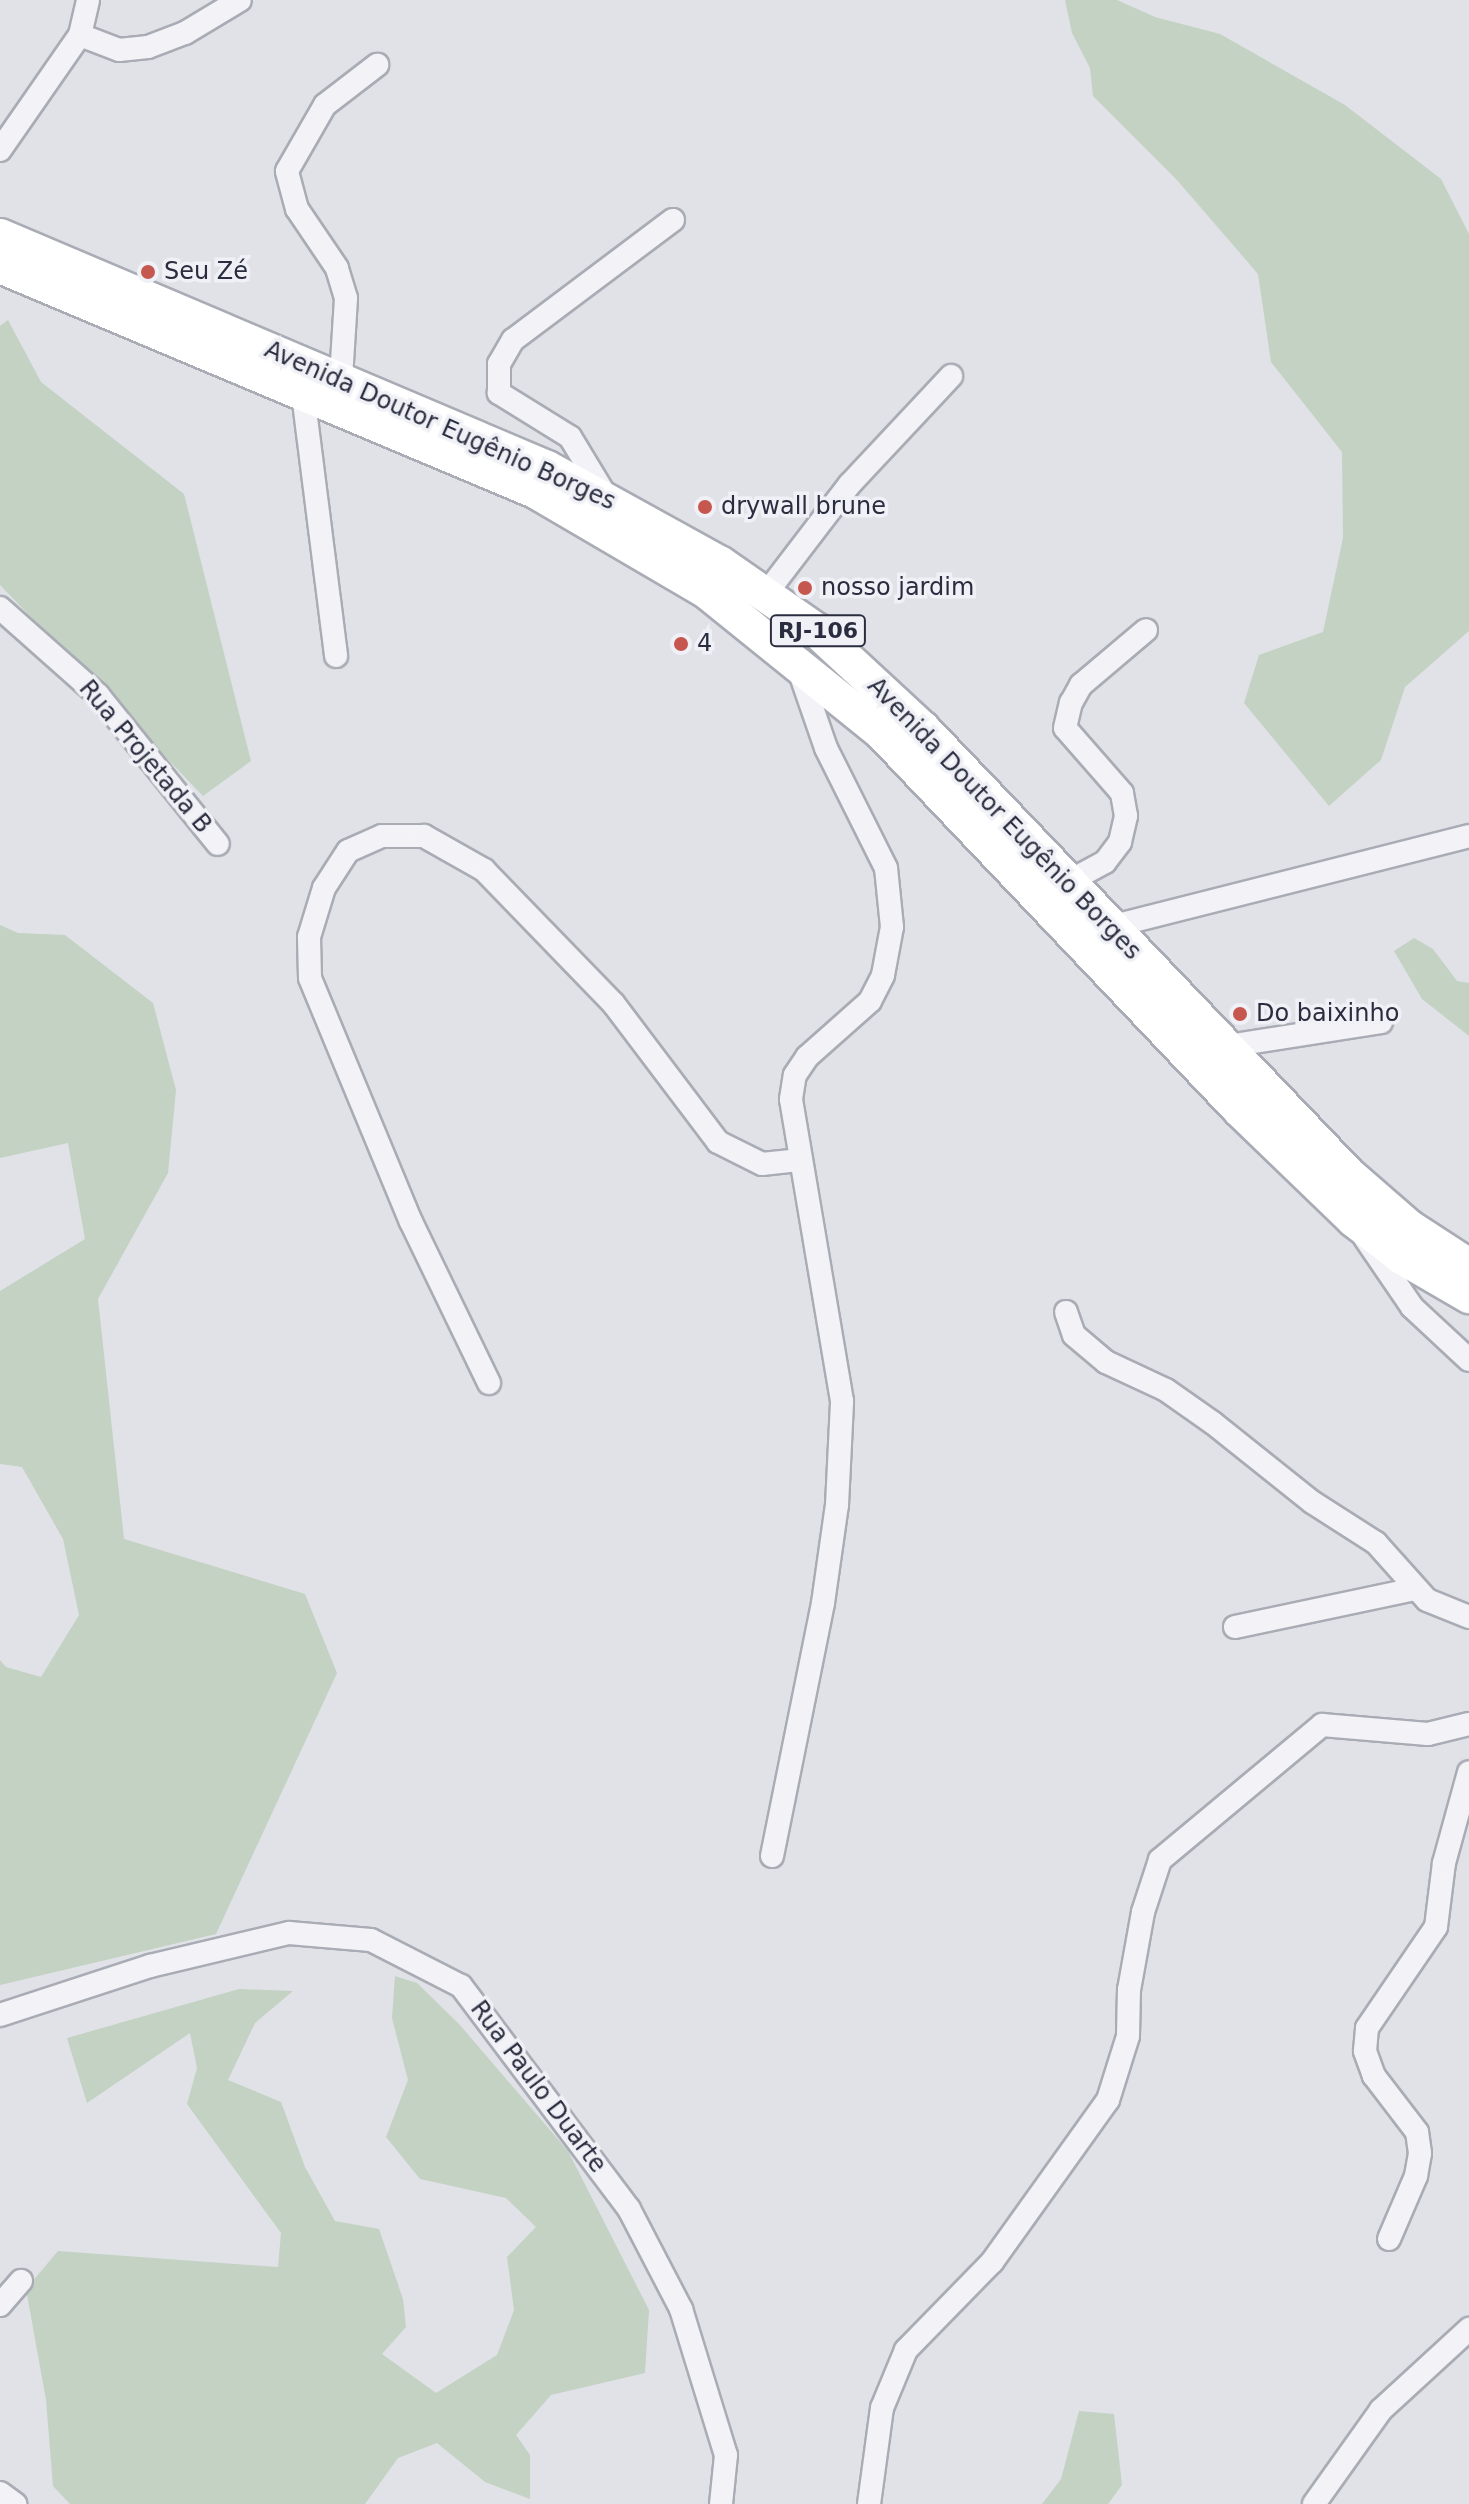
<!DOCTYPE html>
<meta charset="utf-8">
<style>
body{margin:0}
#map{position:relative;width:1469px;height:2504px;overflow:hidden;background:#e0e2e8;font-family:"DejaVu Sans",sans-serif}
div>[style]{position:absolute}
.green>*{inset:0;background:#c3d2c2}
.roads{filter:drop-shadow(2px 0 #a9acb5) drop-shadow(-2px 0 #a9acb5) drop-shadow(0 2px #a9acb5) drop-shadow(0 -2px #a9acb5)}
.minor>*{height:22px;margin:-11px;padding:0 11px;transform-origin:11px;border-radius:11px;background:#f3f3f7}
.highway>*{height:34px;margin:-17px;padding:0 17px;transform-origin:17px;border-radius:17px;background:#fff}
.dots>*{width:22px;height:22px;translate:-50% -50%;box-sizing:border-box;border:4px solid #f0f1f6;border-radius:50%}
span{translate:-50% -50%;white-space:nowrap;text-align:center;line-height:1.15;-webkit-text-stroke:7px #f0f1f6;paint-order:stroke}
.shield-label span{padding:2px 6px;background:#f0f1f6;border:2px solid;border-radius:6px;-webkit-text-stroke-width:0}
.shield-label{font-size:22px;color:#2a2d3f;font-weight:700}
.poi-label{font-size:24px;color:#2a2d3f}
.left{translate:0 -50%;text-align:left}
.street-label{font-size:24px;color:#2a2d3f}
</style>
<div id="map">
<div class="green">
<div style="clip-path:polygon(1065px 0,1117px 0,1155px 17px,1220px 34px,1345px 105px,1441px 179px,1469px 234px,1469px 631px,1405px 687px,1381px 760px,1329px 806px,1244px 703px,1259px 655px,1323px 632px,1343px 538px,1342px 452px,1271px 362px,1258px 274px,1177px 180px,1093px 96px,1090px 68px,1072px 33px)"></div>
<div style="clip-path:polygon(8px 320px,41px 382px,184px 494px,251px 761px,203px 796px,0 585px,0 326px)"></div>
<div style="clip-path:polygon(0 925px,18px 933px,65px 935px,153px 1003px,176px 1090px,168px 1173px,98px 1299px,124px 1539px,305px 1594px,337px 1673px,216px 1934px,0 1985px,0 1660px,6px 1667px,41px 1677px,79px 1615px,63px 1539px,22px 1467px,0 1464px,0 1291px,85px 1239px,68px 1143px,0 1158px)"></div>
<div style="clip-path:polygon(1414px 938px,1433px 949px,1457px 981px,1469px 983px,1469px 1036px,1422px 999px,1394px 951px)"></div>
<div style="clip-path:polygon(395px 1976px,417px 1983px,459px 2024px,568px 2151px,649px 2310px,645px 2373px,551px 2395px,516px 2435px,530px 2455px,530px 2499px,485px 2482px,437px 2443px,398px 2458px,365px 2504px,70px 2504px,53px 2486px,46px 2400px,26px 2289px,58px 2251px,278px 2267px,281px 2233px,187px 2104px,197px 2068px,190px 2033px,87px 2103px,67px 2038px,239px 1989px,293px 1991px,255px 2023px,228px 2080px,281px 2102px,305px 2167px,335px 2221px,379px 2229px,403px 2299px,406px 2327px,382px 2354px,436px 2393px,497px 2355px,514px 2310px,507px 2257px,536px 2227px,506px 2198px,420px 2179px,386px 2137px,408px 2080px,392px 2018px)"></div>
<div style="clip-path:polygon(1079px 2411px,1114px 2414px,1122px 2485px,1108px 2504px,1042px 2504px,1061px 2479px)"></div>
</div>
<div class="roads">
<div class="minor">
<div style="left:80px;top:35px;width:42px;rotate:21deg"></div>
<div style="left:119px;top:50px;width:29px;rotate:-6deg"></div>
<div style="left:148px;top:47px;width:40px;rotate:-21deg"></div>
<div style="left:185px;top:33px;width:64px;rotate:-31deg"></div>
<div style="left:0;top:150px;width:140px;rotate:-55.2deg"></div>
<div style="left:80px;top:35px;width:36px;rotate:-77deg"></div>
<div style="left:341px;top:378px;width:80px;rotate:-86.4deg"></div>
<div style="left:346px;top:298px;width:31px;rotate:-107deg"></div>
<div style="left:337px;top:268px;width:71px;rotate:-124.1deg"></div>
<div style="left:297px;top:209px;width:39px;rotate:-105deg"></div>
<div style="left:287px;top:171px;width:76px;rotate:-60.1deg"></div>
<div style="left:325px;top:105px;width:66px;rotate:-37.6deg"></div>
<div style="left:303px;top:394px;width:264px;rotate:82.8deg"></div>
<div style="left:607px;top:498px;width:71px;rotate:-121.2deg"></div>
<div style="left:570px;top:437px;width:84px;rotate:-148.2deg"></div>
<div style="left:499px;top:393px;width:29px;rotate:-90deg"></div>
<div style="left:499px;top:364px;width:28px;rotate:-60deg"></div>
<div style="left:513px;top:340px;width:200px;rotate:-36.9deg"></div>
<div style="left:765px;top:595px;width:140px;rotate:-52.6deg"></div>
<div style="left:850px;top:484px;width:148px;rotate:-46.9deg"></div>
<div style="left:0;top:608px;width:131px;rotate:41.6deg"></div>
<div style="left:98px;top:695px;width:191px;rotate:51.2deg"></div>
<div style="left:1068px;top:882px;width:42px;rotate:-28.4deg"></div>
<div style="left:1105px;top:862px;width:25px;rotate:-53deg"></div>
<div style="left:1120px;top:842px;width:27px;rotate:-77deg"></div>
<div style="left:1126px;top:816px;width:23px;rotate:-100deg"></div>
<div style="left:1122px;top:793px;width:86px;rotate:-131.2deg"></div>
<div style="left:1065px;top:728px;width:26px;rotate:-77deg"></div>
<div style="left:1071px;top:703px;width:21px;rotate:-61deg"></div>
<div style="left:1081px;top:685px;width:85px;rotate:-40.2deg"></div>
<div style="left:1110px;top:927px;width:370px;rotate:-14.2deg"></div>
<div style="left:1222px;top:1047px;width:161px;rotate:-8.9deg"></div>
<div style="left:1365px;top:1238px;width:83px;rotate:55.7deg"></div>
<div style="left:1412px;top:1307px;width:78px;rotate:42.9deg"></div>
<div style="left:1066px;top:1312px;width:24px;rotate:71deg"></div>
<div style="left:1074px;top:1335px;width:42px;rotate:40.2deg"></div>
<div style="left:1106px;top:1362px;width:66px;rotate:25deg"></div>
<div style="left:1166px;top:1390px;width:57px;rotate:35.1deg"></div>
<div style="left:1213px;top:1423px;width:127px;rotate:38.6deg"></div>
<div style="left:1312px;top:1502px;width:76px;rotate:32.6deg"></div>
<div style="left:1376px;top:1543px;width:76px;rotate:48.2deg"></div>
<div style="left:1427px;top:1600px;width:45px;rotate:22deg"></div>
<div style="left:489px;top:1383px;width:179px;rotate:-115.8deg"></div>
<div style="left:411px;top:1222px;width:264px;rotate:-112.5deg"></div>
<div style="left:310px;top:978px;width:41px;rotate:-91.4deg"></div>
<div style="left:309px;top:937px;width:51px;rotate:-73deg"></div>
<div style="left:324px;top:888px;width:44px;rotate:-57deg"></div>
<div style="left:348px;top:851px;width:37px;rotate:-24deg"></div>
<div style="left:382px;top:836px;width:42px"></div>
<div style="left:424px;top:836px;width:69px;rotate:29.5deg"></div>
<div style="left:484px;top:870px;width:185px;rotate:45.9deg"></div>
<div style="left:613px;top:1003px;width:174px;rotate:52.9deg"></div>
<div style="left:718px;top:1142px;width:49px;rotate:26.6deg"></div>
<div style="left:762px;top:1164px;width:39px;rotate:-6deg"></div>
<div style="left:1235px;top:1627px;width:185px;rotate:-11.9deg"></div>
<div style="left:772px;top:1856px;width:258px;rotate:-78.6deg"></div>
<div style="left:823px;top:1603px;width:99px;rotate:-81.9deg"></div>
<div style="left:837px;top:1505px;width:104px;rotate:-87.2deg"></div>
<div style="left:842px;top:1401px;width:306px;rotate:-99.6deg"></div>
<div style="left:791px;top:1099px;width:24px;rotate:-81deg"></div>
<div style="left:795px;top:1075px;width:22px;rotate:-56deg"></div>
<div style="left:807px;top:1057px;width:84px;rotate:-41.6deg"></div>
<div style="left:870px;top:1001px;width:29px;rotate:-63deg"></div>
<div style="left:883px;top:975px;width:49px;rotate:-79.4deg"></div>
<div style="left:892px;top:927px;width:59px;rotate:-95.8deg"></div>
<div style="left:886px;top:868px;width:134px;rotate:-116.6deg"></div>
<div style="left:826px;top:748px;width:86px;rotate:-109.1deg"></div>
<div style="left:0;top:2015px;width:158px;rotate:-18.1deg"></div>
<div style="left:150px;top:1966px;width:143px;rotate:-13.4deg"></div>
<div style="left:289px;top:1933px;width:82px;rotate:4.9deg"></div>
<div style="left:371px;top:1940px;width:101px;rotate:27.1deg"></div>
<div style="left:461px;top:1986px;width:279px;rotate:53deg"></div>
<div style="left:629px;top:2209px;width:113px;rotate:62.5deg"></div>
<div style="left:681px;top:2309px;width:153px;rotate:72.9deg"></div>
<div style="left:726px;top:2455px;width:49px;rotate:95.8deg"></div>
<div style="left:1389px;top:2239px;width:69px;rotate:-66.8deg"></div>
<div style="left:1416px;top:2176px;width:23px;rotate:-80deg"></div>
<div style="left:1420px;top:2153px;width:21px;rotate:-98deg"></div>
<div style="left:1417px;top:2132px;width:71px;rotate:-127.5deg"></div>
<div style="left:1374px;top:2076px;width:27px;rotate:-110deg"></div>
<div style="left:1365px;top:2051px;width:23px;rotate:-85deg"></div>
<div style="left:1367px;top:2028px;width:122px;rotate:-55.7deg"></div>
<div style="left:1436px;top:1927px;width:64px;rotate:-82.9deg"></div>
<div style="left:1444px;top:1863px;width:94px;rotate:-74.6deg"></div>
<div style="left:0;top:2305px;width:32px;rotate:-49deg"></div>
<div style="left:0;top:2493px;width:19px;rotate:36deg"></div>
<div style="left:869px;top:2504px;width:97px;rotate:-82.3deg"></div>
<div style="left:882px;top:2408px;width:63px;rotate:-67.5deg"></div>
<div style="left:906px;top:2350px;width:123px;rotate:-45.7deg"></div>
<div style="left:992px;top:2262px;width:199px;rotate:-54.4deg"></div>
<div style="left:1108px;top:2100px;width:67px;rotate:-72.6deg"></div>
<div style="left:1128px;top:2036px;width:46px;rotate:-88.8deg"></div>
<div style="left:1129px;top:1990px;width:79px;rotate:-79.8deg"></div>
<div style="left:1143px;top:1912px;width:55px;rotate:-71.9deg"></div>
<div style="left:1160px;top:1860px;width:211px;rotate:-39.8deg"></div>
<div style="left:1322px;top:1725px;width:106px;rotate:4.9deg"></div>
<div style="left:1428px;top:1734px;width:42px;rotate:-13.7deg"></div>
<div style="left:1314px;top:2504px;width:115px;rotate:-54.5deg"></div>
<div style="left:1381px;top:2410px;width:120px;rotate:-42.6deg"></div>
</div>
<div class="highway">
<div style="left:0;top:236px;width:594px;rotate:22.98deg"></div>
<div style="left:547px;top:468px;width:199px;rotate:28.9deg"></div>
<div style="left:721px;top:564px;width:116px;rotate:34.8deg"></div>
<div style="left:816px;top:630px;width:146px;rotate:42.8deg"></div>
<div style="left:923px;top:729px;width:614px;rotate:46.32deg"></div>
<div style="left:1347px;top:1173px;width:82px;rotate:41.1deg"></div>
<div style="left:1409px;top:1227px;width:72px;rotate:33deg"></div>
<div style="left:0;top:266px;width:580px;rotate:22.81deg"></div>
<div style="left:535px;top:491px;width:198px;rotate:30.3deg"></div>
<div style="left:706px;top:591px;width:226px;rotate:38.9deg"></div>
<div style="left:882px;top:733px;width:518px;rotate:46.48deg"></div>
<div style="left:1239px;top:1109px;width:160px;rotate:44deg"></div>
<div style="left:1354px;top:1220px;width:61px;rotate:37.6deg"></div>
<div style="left:1402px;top:1257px;width:78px;rotate:30.2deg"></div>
</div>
</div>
<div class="dots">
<div style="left:148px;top:272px;background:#c5574e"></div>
<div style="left:705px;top:507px;background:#c5574e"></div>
<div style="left:805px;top:588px;background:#c5574e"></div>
<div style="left:681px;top:644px;background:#c5574e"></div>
<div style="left:1240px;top:1014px;background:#c5574e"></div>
</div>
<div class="shield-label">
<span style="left:818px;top:631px">RJ-106</span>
</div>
<div class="poi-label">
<span class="left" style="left:164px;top:272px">Seu Zé</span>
<span class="left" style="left:721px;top:507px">drywall brune</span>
<span class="left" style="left:821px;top:588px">nosso jardim</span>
<span class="left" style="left:697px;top:644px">4</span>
<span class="left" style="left:1256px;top:1014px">Do baixinho</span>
</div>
<div class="street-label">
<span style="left:440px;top:426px;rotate:24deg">Avenida Doutor Eugênio Borges</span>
<span style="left:145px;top:757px;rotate:50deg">Rua Projetada B</span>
<span style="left:1004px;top:819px;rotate:46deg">Avenida Doutor Eugênio Borges</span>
<span style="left:538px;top:2087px;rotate:53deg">Rua Paulo Duarte</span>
</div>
</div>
